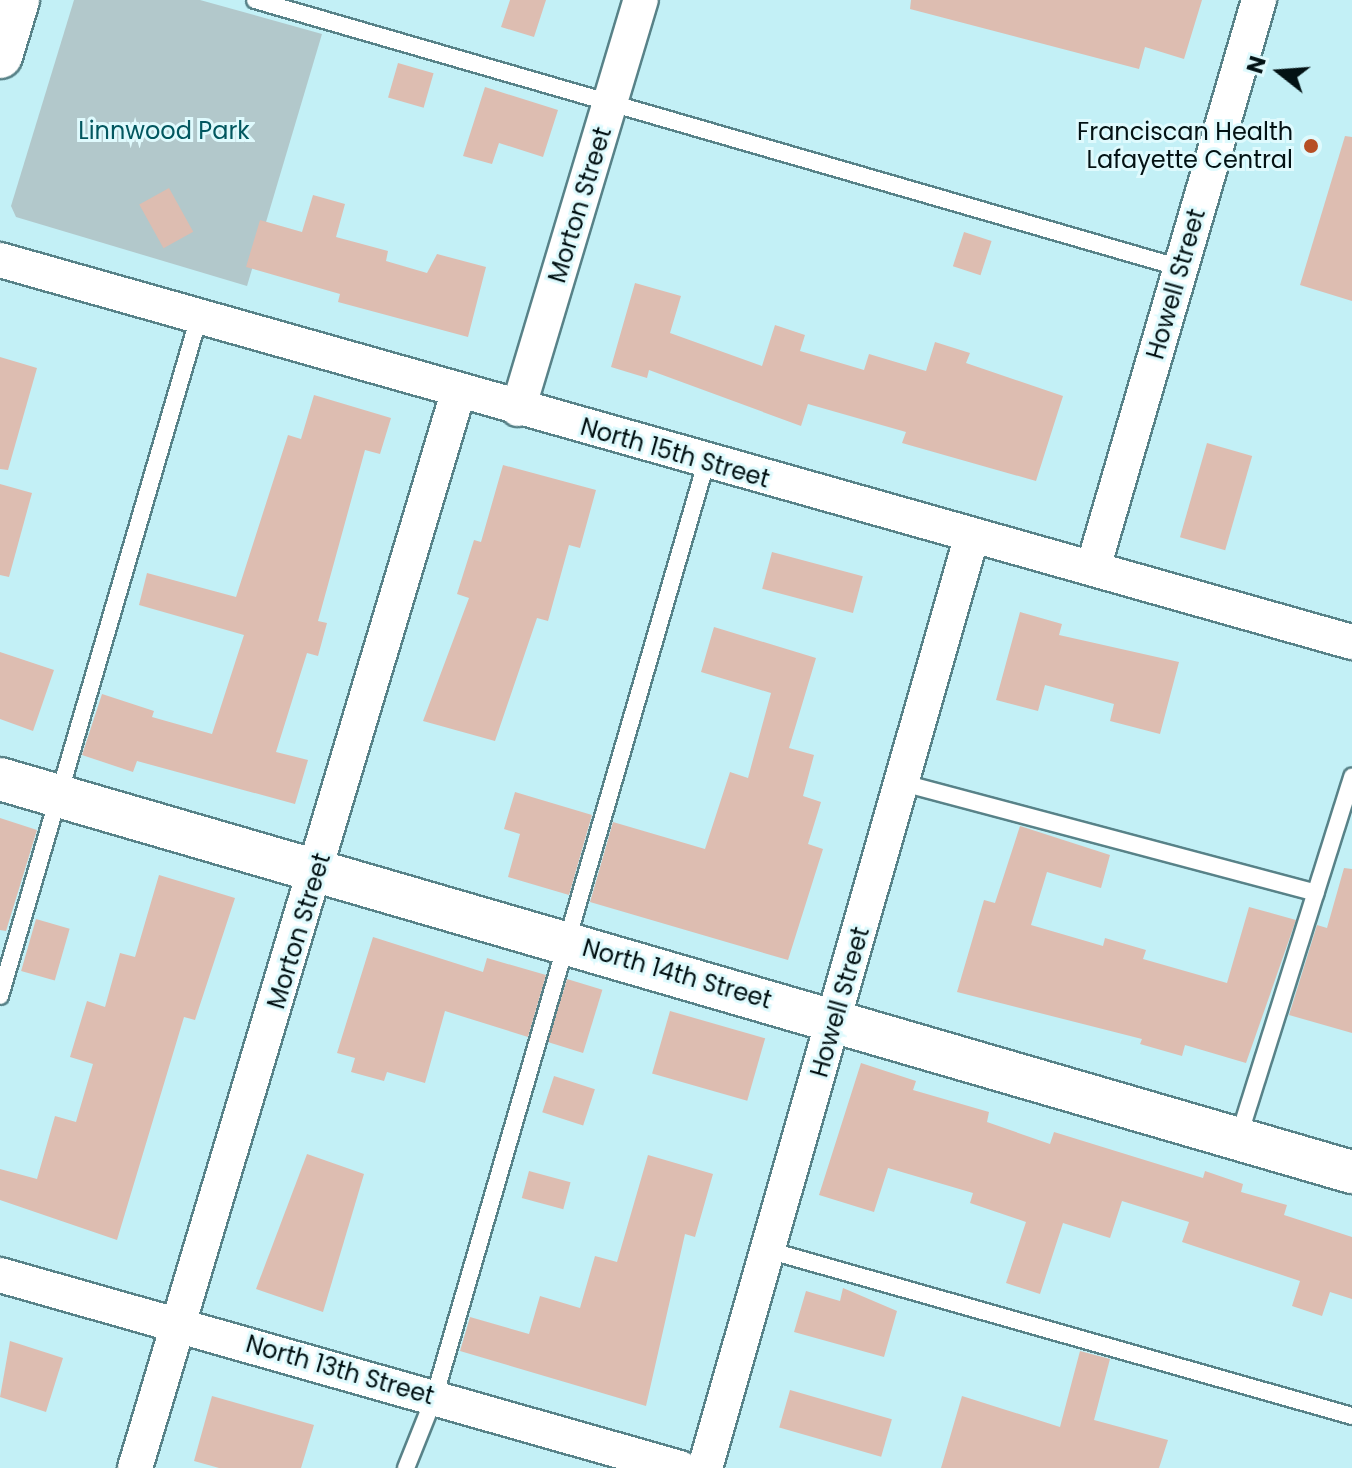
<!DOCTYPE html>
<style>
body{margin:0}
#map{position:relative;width:1352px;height:1468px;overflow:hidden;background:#c3f0f6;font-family:Poppins,sans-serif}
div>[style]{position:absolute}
.green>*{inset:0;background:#b2c8cb}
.building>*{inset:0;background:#ddbdb1;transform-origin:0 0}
.roads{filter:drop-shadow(2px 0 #588288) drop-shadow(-2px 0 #588288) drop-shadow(0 2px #588288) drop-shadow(0 -2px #588288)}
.service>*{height:16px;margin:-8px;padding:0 8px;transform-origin:8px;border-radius:8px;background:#fff}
.minor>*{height:34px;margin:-17px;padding:0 17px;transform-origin:17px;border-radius:17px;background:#fff}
.tertiary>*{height:42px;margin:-21px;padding:0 21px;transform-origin:21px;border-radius:21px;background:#fff}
.secondary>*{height:44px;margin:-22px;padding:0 22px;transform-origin:22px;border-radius:22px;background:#fff}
.dots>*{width:22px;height:22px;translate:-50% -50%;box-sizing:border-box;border:4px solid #dffafd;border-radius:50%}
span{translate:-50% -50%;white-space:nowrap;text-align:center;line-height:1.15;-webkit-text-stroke:6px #dffafd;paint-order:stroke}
.park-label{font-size:24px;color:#02575f}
.poi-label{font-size:24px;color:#031214}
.right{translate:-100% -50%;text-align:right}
.street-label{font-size:24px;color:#031214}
.north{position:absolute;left:1240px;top:32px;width:80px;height:80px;-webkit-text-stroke:6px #dffafd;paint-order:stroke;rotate:287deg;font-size:22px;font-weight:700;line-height:32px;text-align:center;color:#031214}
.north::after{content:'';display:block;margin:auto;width:28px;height:36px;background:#031214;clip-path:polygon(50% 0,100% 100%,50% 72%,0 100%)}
</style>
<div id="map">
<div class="green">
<div style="clip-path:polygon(74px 0,200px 0,322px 34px,247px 286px,16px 217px,11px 206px)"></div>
</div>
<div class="building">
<div style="clip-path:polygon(510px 0,546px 0,534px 37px,501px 27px)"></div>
<div style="clip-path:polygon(911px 0,1202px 0,1184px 59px,1145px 47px,1139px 69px,910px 9px)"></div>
<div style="left:398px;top:63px;width:37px;height:36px;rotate:16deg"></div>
<div style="clip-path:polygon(485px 87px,558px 110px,543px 157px,499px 143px,492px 164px,463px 156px)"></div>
<div style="clip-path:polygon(1345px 136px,1352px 137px,1352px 301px,1300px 285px)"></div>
<div style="left:169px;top:188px;width:50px;height:34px;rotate:61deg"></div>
<div style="clip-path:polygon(313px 195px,345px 204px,336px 237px,388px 251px,386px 261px,427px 273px,437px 254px,486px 267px,468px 337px,338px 302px,340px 294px,246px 267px,260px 220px,302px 232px)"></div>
<div style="left:964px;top:232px;width:29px;height:36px;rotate:18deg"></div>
<div style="clip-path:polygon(635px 283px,681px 296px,670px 333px,762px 366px,775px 325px,805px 335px,800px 351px,864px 370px,869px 354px,926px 371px,935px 342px,970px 353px,966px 363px,1063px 396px,1036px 481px,902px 443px,906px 432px,808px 404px,801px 426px,649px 370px,647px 378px,611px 367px)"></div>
<div style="clip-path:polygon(0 357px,37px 368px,8px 470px,0 469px)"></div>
<div style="clip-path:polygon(314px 395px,391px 418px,380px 454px,365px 450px,318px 621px,327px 623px,318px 656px,307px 653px,276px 752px,308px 760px,295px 804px,137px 761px,133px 772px,82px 755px,102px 694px,154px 711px,152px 717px,212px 734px,244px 635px,139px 605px,147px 573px,236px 597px,288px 435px,301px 439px)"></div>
<div style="left:1207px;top:443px;width:47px;height:98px;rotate:16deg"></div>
<div style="clip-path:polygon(503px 465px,596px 490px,580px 548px,569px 545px,548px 621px,537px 618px,495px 741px,423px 721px,469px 598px,457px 594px,474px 540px,481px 542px)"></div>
<div style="clip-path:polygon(0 484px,32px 493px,9px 577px,0 575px)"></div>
<div style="left:772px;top:552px;width:94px;height:38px;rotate:15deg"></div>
<div style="clip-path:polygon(1020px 612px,1062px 624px,1059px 635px,1179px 662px,1160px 734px,1110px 721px,1114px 704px,1045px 685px,1038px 711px,996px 700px)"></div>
<div style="clip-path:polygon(714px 627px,816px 658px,789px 748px,814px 755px,803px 796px,821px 802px,808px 844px,823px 849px,788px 960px,590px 902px,613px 822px,705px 849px,730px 772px,748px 778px,771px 693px,701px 672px)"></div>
<div style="clip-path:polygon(0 652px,54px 670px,33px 731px,0 719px)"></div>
<div style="clip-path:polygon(515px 792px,592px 815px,569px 895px,508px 877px,520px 834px,504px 829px)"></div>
<div style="clip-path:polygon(0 818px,37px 830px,6px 931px,0 930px)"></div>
<div style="clip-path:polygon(1020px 826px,1110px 855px,1101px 888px,1047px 872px,1031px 925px,1103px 946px,1105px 938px,1146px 950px,1143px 959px,1227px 983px,1249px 907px,1296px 920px,1246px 1063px,1185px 1045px,1182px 1056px,1140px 1044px,1142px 1039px,957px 992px,984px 900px,995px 903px)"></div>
<div style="clip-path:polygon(1344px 868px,1352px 869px,1352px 1033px,1289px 1015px,1317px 925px,1327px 928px)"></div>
<div style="clip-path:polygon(159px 875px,235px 898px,195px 1020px,184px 1017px,117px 1240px,0 1200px,0 1169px,37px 1179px,55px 1116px,76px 1122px,93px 1064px,70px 1057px,87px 1001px,105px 1007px,120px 953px,135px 957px)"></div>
<div style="left:36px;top:919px;width:35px;height:54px;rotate:16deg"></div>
<div style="clip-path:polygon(373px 937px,483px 972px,487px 958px,546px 975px,528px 1037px,445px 1011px,425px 1083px,387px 1072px,384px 1081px,351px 1072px,355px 1058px,337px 1053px)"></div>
<div style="left:567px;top:979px;width:37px;height:66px;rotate:17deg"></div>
<div style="left:670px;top:1011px;width:99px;height:65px;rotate:16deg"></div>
<div style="clip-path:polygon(861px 1063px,916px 1081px,913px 1090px,989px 1112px,987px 1122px,1050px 1144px,1054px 1132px,1203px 1178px,1205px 1171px,1243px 1184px,1241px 1192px,1287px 1205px,1284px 1215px,1352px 1237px,1352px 1299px,1330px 1292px,1322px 1316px,1292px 1306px,1300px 1281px,1182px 1242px,1189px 1222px,1122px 1201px,1110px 1238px,1063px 1223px,1040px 1294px,1006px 1283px,1026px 1222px,970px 1203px,973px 1193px,888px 1168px,874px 1212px,819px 1195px)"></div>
<div style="left:554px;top:1076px;width:43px;height:38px;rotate:18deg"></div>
<div style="clip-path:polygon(307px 1154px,364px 1174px,323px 1312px,256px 1289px)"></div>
<div style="clip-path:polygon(648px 1155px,713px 1174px,695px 1237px,685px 1234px,646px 1406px,460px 1351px,470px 1317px,529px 1334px,540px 1296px,580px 1308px,595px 1256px,617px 1262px)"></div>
<div style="left:529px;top:1171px;width:43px;height:28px;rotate:15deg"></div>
<div style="clip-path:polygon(843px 1288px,897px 1311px,884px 1357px,794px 1332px,806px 1291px,840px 1301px)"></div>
<div style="clip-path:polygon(10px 1341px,63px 1358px,46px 1412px,0 1397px)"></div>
<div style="clip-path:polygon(1080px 1351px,1110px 1359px,1094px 1420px,1168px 1440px,1159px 1468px,941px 1468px,962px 1396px,1060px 1427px)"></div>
<div style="left:790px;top:1390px;width:106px;height:39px;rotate:16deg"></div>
<div style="clip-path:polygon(212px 1396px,314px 1425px,301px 1468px,219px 1468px,194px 1461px)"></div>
</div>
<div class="roads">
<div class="service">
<div style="left:255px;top:0;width:964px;rotate:16.14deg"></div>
<div style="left:903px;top:783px;width:427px;rotate:14.9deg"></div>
<div style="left:0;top:996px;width:708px;rotate:-73.67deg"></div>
<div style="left:1238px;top:1139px;width:380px;rotate:-72.5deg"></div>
<div style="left:771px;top:1251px;width:604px;rotate:15.85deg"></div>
<div style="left:406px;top:1468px;width:75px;rotate:-68.2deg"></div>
<div style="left:434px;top:1398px;width:974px;rotate:-73.78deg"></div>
</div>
<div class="minor">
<div style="left:0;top:260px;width:1405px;rotate:15.78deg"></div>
<div style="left:518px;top:409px;width:427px;rotate:-73.3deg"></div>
<div style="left:1093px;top:568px;width:592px;rotate:-73.71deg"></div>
<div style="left:0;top:1275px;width:707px;rotate:15.85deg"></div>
<div style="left:135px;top:1468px;width:1122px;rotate:-73.28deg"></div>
<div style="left:705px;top:1468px;width:970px;rotate:-74.03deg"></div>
</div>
<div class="tertiary">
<div style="left:0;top:779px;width:1408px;rotate:16.21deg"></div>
</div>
<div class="secondary">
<div style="left:0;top:56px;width:59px;rotate:-73.1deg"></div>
</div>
</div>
<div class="dots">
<div style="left:1311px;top:146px;background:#b64f25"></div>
</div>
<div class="park-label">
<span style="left:164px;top:131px">Linnwood Park</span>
</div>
<div class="poi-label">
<span class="right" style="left:1293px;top:146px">Franciscan Health<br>Lafayette Central</span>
</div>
<div class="street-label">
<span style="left:580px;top:205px;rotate:-73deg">Morton Street</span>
<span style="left:1176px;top:284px;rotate:-74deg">Howell Street</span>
<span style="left:675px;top:453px;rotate:16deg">North 15th Street</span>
<span style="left:299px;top:931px;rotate:-73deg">Morton Street</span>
<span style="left:677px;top:974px;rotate:16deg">North 14th Street</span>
<span style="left:840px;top:1002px;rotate:-74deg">Howell Street</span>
<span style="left:340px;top:1370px;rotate:16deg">North 13th Street</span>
</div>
<div class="north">N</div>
</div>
